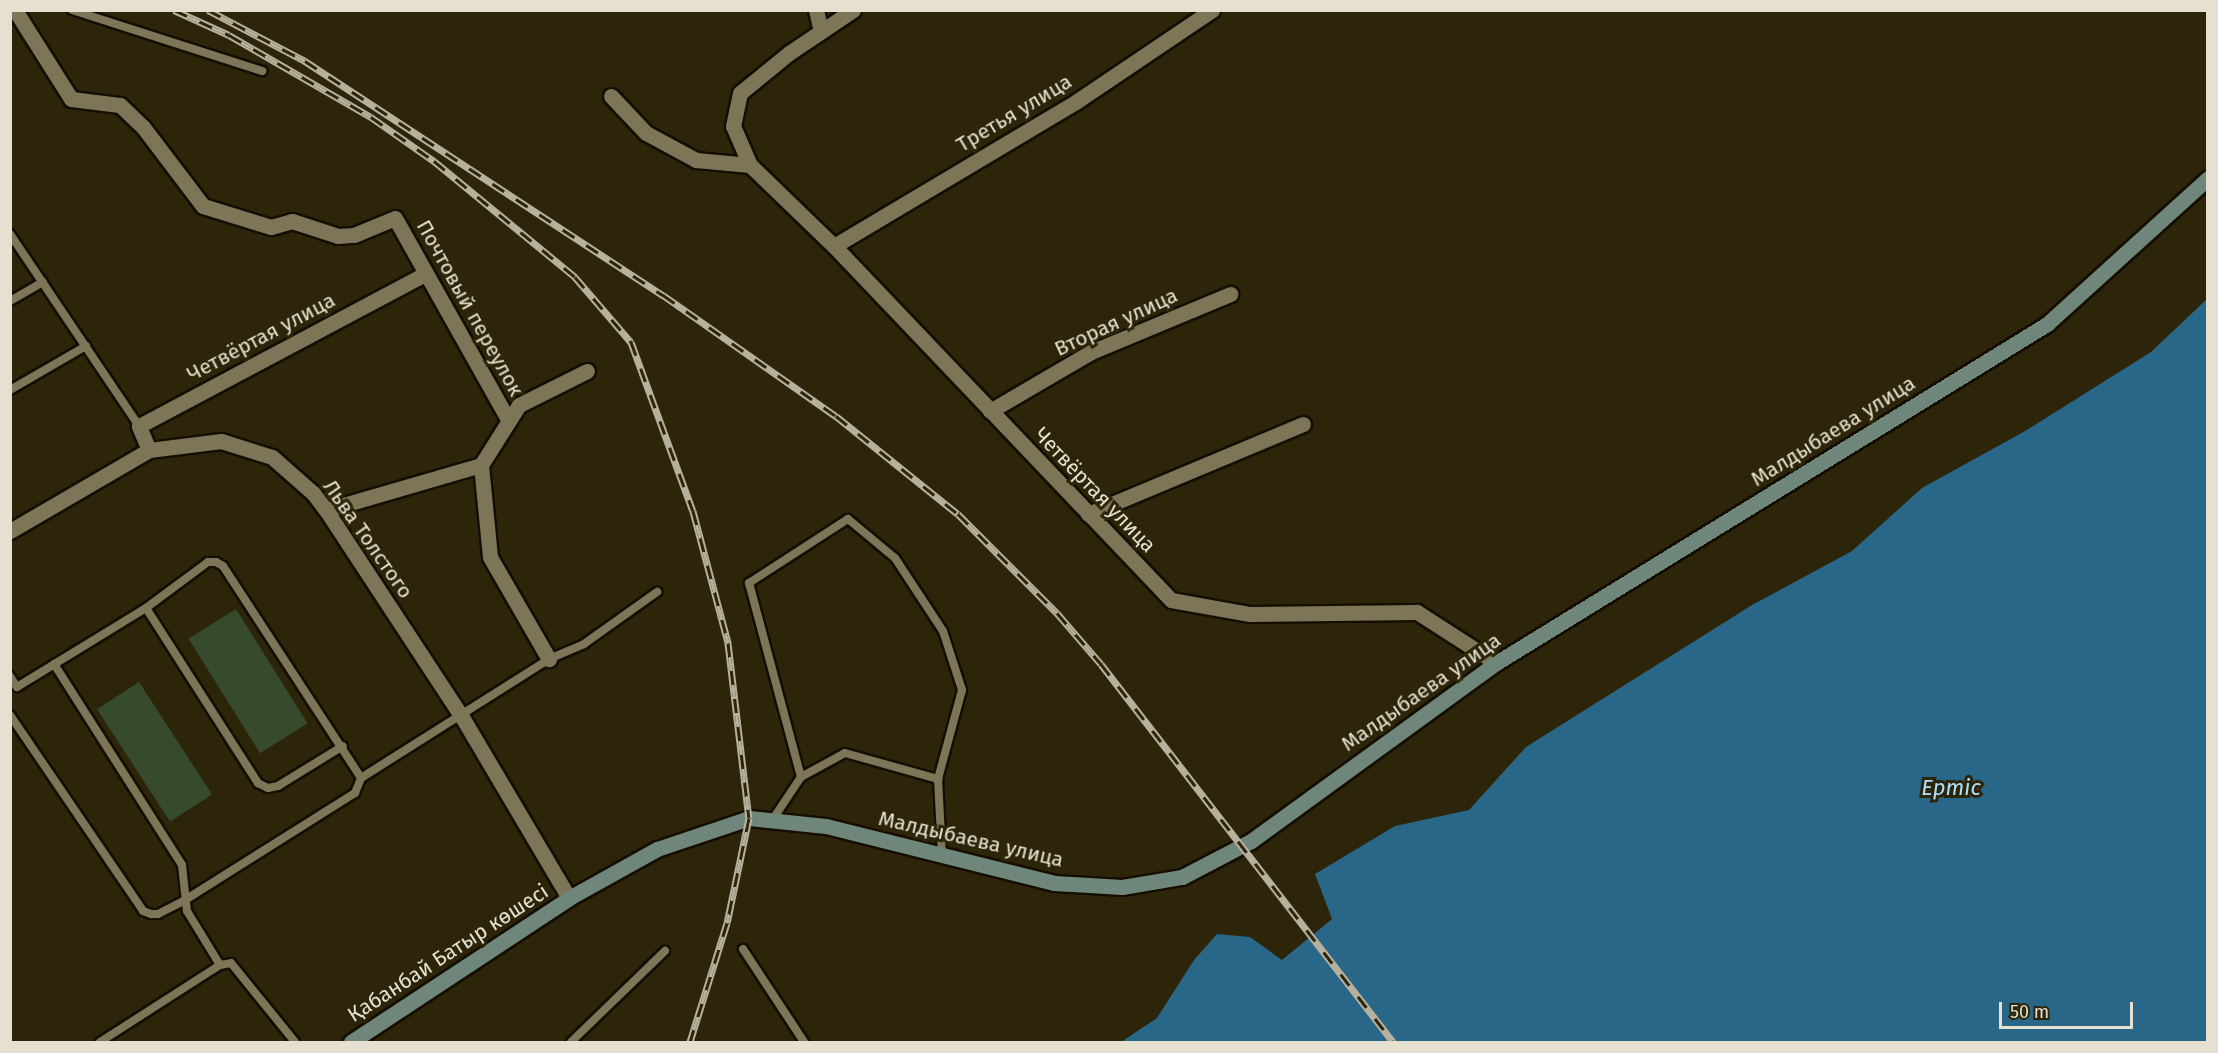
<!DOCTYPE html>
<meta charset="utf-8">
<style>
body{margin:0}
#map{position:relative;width:2218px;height:1053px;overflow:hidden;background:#2d2509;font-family:"Fira Sans",sans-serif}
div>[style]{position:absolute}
.green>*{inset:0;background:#364a2e;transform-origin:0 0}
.water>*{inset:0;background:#286788}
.roads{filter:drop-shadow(2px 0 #150e00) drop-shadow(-2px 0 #150e00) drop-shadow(0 2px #150e00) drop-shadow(0 -2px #150e00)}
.service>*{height:8px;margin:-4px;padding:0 4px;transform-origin:4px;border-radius:4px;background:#7d7557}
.minor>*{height:15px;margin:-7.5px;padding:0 7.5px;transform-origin:7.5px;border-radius:7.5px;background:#7d7557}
.tertiary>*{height:15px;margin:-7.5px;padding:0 7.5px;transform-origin:7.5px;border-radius:7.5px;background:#7d7557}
.secondary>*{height:15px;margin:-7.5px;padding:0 7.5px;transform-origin:7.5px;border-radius:7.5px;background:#6f877b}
.rail>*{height:7px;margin-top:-3.5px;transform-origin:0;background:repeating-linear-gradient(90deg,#2d2509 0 14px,#b6b09d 0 28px);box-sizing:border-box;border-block:2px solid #b6b09d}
span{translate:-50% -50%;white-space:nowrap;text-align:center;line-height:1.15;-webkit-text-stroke:6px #2d2509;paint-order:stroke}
.street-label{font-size:21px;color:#e5e0d0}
.water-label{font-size:22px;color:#ade0fe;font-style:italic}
.frame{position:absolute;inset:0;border:12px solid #e5e0d0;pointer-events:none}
.scale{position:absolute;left:1999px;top:1002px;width:134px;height:27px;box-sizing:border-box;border:3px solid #e5e0d0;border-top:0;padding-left:8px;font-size:18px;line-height:21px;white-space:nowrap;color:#e5e0d0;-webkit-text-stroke:4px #2d2509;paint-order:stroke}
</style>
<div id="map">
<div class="green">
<div style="left:236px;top:609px;width:135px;height:56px;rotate:58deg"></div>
<div style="left:139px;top:682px;width:134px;height:50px;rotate:57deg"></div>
</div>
<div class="water">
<div style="clip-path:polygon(2207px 299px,2207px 1042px,1121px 1042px,1157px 1018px,1194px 960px,1217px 934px,1250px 937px,1282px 960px,1332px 919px,1315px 874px,1395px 826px,1469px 810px,1526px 747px,1752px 605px,1852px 551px,1922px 488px,2027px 430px,2151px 352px)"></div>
</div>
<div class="roads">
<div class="service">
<div style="left:72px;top:10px;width:200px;rotate:17.8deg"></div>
<div style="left:10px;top:234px;width:231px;rotate:56.1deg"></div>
<div style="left:10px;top:301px;width:38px;rotate:-30deg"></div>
<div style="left:10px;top:390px;width:88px;rotate:-30.1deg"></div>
<div style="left:146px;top:608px;width:208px;rotate:57.4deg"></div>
<div style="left:258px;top:783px;width:11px;rotate:27deg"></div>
<div style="left:268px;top:788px;width:10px;rotate:-11deg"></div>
<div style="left:278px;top:786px;width:76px;rotate:-31.6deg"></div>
<div style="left:54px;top:664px;width:238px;rotate:57.5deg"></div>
<div style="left:182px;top:865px;width:46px;rotate:83.8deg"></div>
<div style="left:187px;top:911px;width:63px;rotate:58.6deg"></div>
<div style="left:10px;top:676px;width:13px;rotate:58deg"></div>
<div style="left:17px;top:687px;width:151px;rotate:-31.5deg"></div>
<div style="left:146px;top:608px;width:77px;rotate:-36.6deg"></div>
<div style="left:208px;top:562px;width:8px"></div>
<div style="left:216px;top:562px;width:8px;rotate:30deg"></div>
<div style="left:223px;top:566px;width:253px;rotate:56.9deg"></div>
<div style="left:361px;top:778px;width:222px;rotate:-32.3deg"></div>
<div style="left:549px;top:659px;width:38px;rotate:-23deg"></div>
<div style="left:584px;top:644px;width:90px;rotate:-35.5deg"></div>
<div style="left:10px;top:715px;width:237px;rotate:55.8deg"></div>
<div style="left:143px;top:911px;width:9px;rotate:21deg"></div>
<div style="left:151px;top:914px;width:7px"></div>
<div style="left:158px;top:914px;width:30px;rotate:-27deg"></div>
<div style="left:185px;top:900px;width:201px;rotate:-32.2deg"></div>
<div style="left:355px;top:793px;width:16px;rotate:-68deg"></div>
<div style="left:801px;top:777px;width:50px;rotate:-28.6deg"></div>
<div style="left:845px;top:753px;width:97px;rotate:15.6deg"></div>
<div style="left:773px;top:819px;width:50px;rotate:-56.3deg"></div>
<div style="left:801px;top:777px;width:201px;rotate:-105deg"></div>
<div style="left:749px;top:583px;width:118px;rotate:-32.9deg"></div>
<div style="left:848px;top:519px;width:61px;rotate:39.7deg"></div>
<div style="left:895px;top:558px;width:87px;rotate:56.7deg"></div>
<div style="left:943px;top:631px;width:62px;rotate:72.1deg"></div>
<div style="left:962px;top:690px;width:92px;rotate:105.1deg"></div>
<div style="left:938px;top:779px;width:76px;rotate:87deg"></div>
<div style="left:743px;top:949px;width:111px;rotate:56.7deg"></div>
<div style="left:100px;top:1042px;width:143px;rotate:-32.7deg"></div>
<div style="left:220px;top:965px;width:11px;rotate:-10deg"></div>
<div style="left:231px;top:963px;width:102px;rotate:51deg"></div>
<div style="left:571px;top:1042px;width:131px;rotate:-44.1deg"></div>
</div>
<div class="minor">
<div style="left:15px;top:10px;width:105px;rotate:57.8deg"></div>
<div style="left:71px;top:99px;width:49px;rotate:7deg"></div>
<div style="left:120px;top:105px;width:32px;rotate:44deg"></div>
<div style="left:143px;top:127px;width:99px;rotate:52.8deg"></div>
<div style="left:203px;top:206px;width:71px;rotate:17.2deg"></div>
<div style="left:271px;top:227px;width:22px;rotate:-16deg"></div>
<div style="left:292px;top:221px;width:48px;rotate:18.1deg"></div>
<div style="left:338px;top:236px;width:16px;rotate:-4deg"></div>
<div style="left:354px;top:235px;width:44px;rotate:-22.5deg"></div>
<div style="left:395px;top:218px;width:231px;rotate:60.7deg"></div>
<div style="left:816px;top:10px;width:22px;rotate:77deg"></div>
<div style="left:853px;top:10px;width:77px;rotate:146.1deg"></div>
<div style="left:789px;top:53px;width:63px;rotate:140.8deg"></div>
<div style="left:740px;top:93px;width:34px;rotate:102deg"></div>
<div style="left:733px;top:126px;width:43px;rotate:66.4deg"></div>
<div style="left:750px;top:165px;width:117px;rotate:44deg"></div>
<div style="left:834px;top:246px;width:489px;rotate:46.4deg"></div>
<div style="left:1171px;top:600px;width:79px;rotate:10.2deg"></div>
<div style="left:1249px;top:614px;width:168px;rotate:-0.7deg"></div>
<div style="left:1417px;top:612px;width:94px;rotate:32.8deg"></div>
<div style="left:611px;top:96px;width:51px;rotate:46.6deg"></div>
<div style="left:646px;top:133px;width:57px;rotate:28.4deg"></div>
<div style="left:696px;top:160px;width:54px;rotate:5.3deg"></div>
<div style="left:834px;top:246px;width:283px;rotate:-30.8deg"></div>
<div style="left:1077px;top:101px;width:163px;rotate:-34deg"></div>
<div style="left:990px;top:411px;width:117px;rotate:-30.3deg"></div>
<div style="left:1091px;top:352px;width:151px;rotate:-22.6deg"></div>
<div style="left:149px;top:450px;width:26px;rotate:-113deg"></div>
<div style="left:139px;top:426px;width:324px;rotate:-28deg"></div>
<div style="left:481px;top:465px;width:92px;rotate:84.4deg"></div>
<div style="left:490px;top:557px;width:118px;rotate:60deg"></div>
<div style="left:326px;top:510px;width:161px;rotate:-16.2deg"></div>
<div style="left:481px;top:465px;width:71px;rotate:-57.7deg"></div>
<div style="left:519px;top:405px;width:76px;rotate:-26.6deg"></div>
<div style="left:1088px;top:514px;width:233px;rotate:-22.7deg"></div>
</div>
<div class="tertiary">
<div style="left:10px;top:531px;width:161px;rotate:-30.2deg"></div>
<div style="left:149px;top:450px;width:73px;rotate:-7.1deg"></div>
<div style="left:221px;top:441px;width:53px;rotate:17.4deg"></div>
<div style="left:272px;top:457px;width:55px;rotate:41.3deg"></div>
<div style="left:313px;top:493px;width:21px;rotate:53deg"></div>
<div style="left:326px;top:510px;width:248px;rotate:56.7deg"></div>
<div style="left:462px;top:717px;width:210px;rotate:59.4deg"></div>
</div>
<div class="secondary">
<div style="left:351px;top:1042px;width:261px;rotate:-33.4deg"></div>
<div style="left:569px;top:898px;width:101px;rotate:-29.1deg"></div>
<div style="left:657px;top:849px;width:97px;rotate:-18.6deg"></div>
<div style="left:749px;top:818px;width:77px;rotate:5.9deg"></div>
<div style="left:826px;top:826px;width:235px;rotate:14deg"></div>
<div style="left:1054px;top:883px;width:68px;rotate:3.4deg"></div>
<div style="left:1122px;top:887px;width:61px;rotate:-9.5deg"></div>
<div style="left:1182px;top:877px;width:78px;rotate:-27.6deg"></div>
<div style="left:1251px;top:841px;width:303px;rotate:-36deg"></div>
<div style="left:1496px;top:663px;width:647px;rotate:-31.6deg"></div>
<div style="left:2047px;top:324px;width:217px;rotate:-42.2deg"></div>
</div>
</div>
<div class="rail">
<div style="left:174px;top:10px;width:60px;rotate:24.4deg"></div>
<div style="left:229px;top:35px;width:164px;rotate:30deg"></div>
<div style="left:371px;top:117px;width:77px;rotate:34.9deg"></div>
<div style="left:434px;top:161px;width:183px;rotate:39.4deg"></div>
<div style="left:575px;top:277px;width:86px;rotate:49.3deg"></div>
<div style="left:631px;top:342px;width:180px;rotate:69.9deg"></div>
<div style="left:693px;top:511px;width:137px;rotate:75.1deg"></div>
<div style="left:728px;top:643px;width:176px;rotate:83.2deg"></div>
<div style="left:749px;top:818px;width:107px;rotate:101.8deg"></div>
<div style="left:727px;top:923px;width:125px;rotate:107.3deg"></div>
<div style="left:208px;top:10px;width:110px;rotate:27.7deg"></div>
<div style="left:305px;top:61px;width:428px;rotate:33.2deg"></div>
<div style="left:663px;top:295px;width:211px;rotate:35deg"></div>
<div style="left:836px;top:416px;width:156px;rotate:38.8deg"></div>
<div style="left:958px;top:514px;width:140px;rotate:45deg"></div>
<div style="left:1057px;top:613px;width:67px;rotate:49.2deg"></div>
<div style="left:1101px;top:664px;width:478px;rotate:52.3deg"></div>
</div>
<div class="street-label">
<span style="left:1014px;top:113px;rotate:-31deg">Третья улица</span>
<span style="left:470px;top:308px;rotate:61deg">Почтовый переулок</span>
<span style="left:1116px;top:322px;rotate:-25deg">Вторая улица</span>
<span style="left:261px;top:337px;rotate:-28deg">Четвёртая улица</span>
<span style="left:1833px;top:431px;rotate:-32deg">Малдыбаева улица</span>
<span style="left:1095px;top:490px;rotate:46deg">Четвёртая улица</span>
<span style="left:368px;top:539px;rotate:55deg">Льва Толстого</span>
<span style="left:1421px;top:692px;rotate:-35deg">Малдыбаева улица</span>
<span style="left:971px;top:839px;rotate:13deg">Малдыбаева улица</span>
<span style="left:448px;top:953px;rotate:-33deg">Қабанбай Батыр көшесі</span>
</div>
<div class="water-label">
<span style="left:1951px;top:788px">Ертіс</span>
</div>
<div class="frame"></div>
<div class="scale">50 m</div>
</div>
